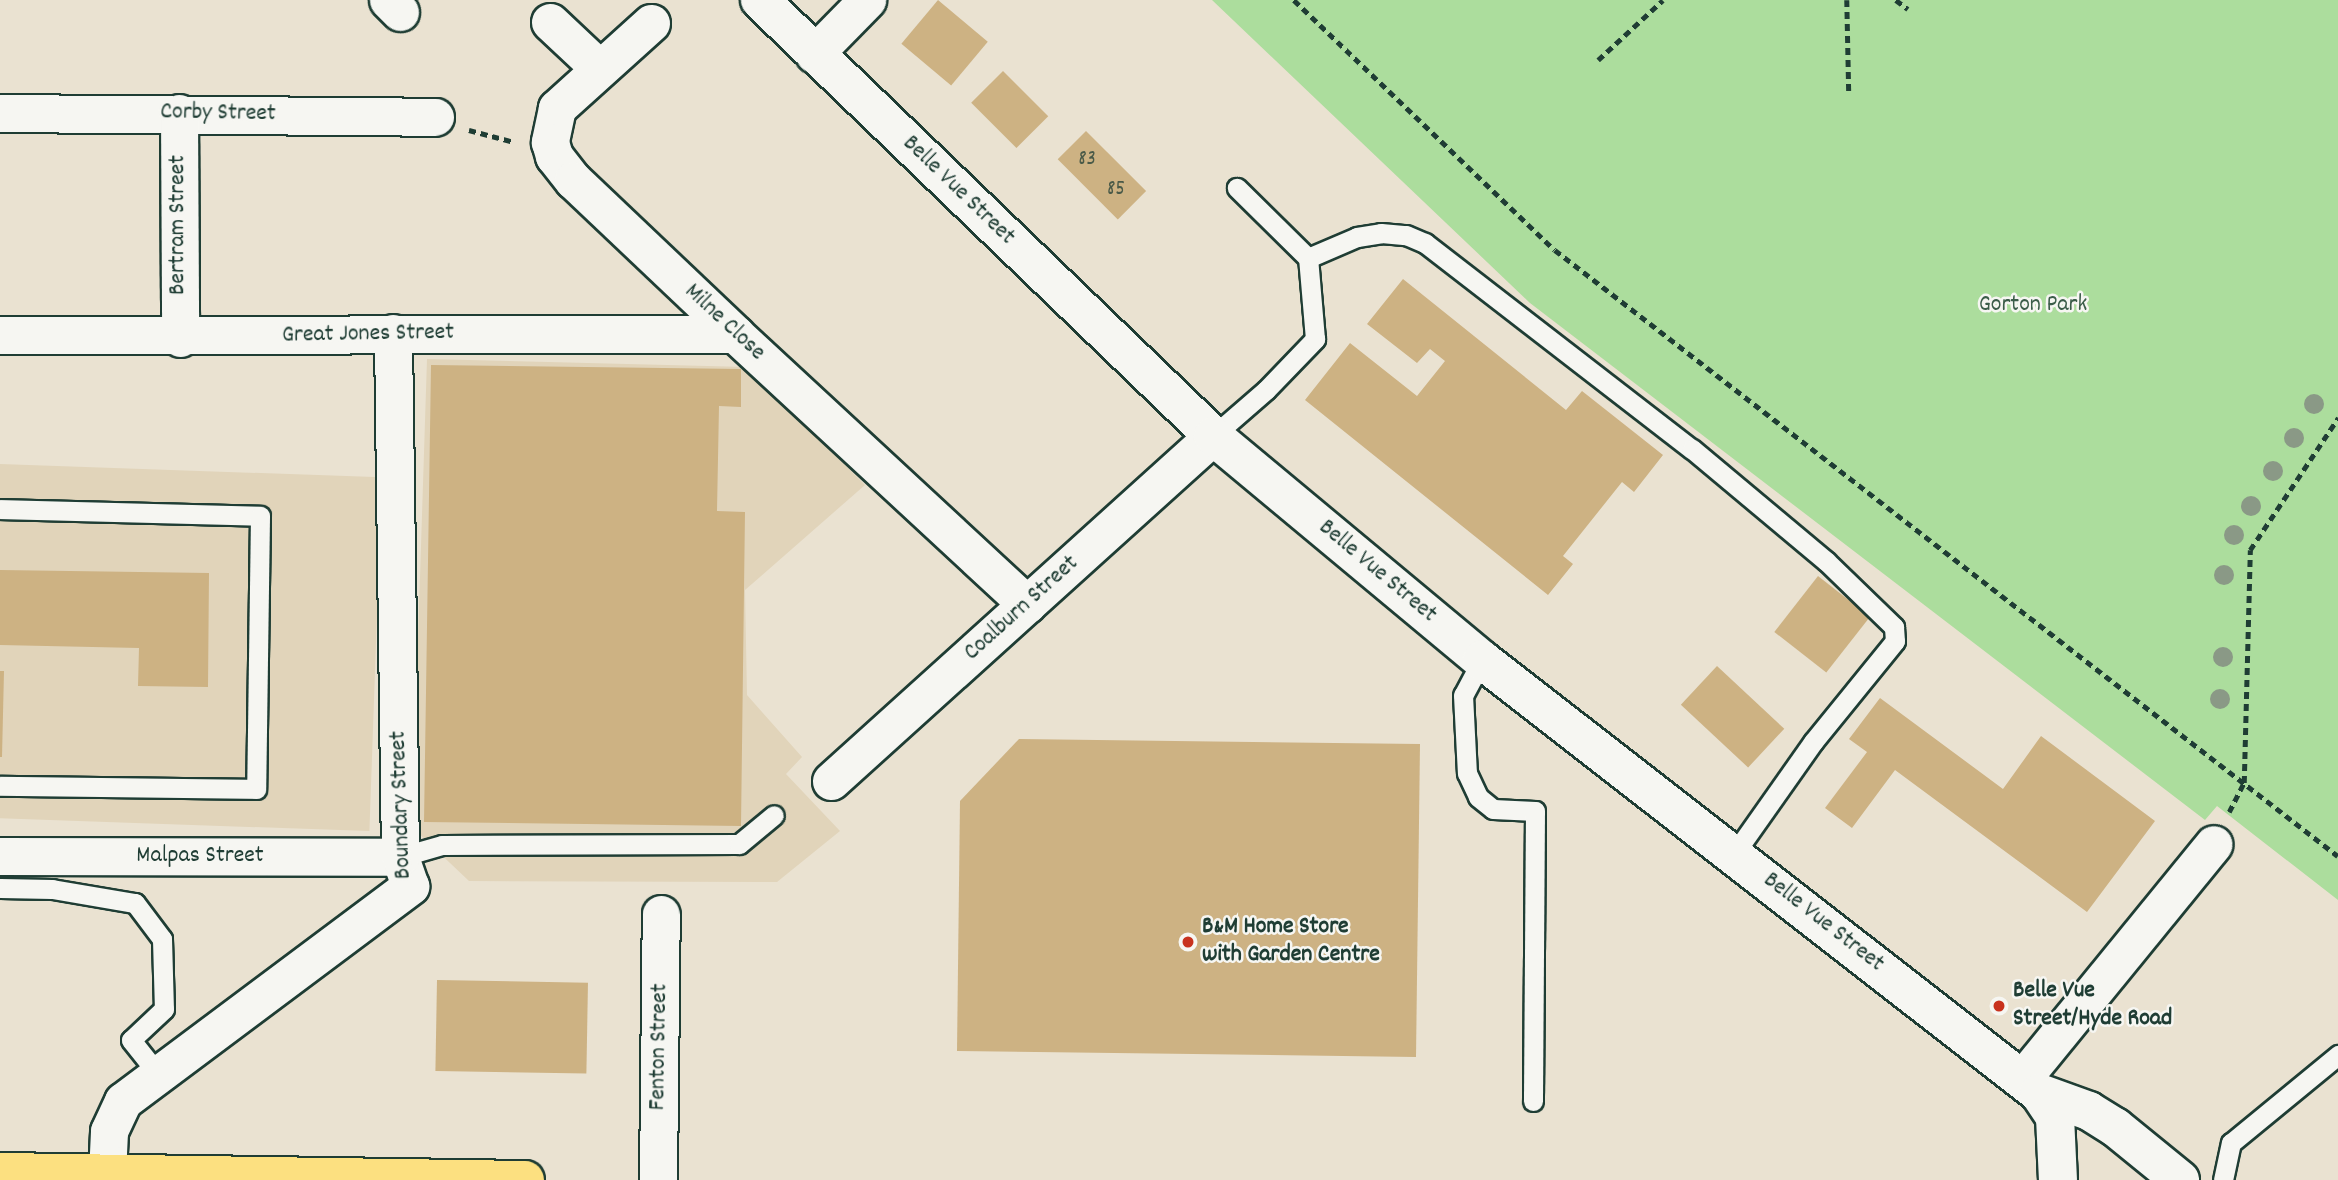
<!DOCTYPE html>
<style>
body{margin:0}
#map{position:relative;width:2338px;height:1180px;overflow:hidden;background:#eae2d1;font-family:Dekko,sans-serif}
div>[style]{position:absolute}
.built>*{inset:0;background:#e1d4ba;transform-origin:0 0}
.green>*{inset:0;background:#acdd9d}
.building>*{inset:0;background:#cdb283;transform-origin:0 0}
.path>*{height:4.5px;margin-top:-2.25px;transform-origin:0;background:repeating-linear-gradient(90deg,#1f3d34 0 7px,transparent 0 12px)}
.roads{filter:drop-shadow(2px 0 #1f3d34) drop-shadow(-2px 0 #1f3d34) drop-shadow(0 2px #1f3d34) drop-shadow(0 -2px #1f3d34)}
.lane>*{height:19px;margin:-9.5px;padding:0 9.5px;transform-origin:9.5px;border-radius:9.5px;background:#f6f6f2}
.street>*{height:37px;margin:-18.5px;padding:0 18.5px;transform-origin:18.5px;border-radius:18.5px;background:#f6f6f2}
.secondary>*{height:38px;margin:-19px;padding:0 19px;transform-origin:19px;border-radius:19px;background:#f6f6f2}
.highway>*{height:38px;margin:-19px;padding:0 19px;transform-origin:19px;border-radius:19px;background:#fce080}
.trees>*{width:20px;height:20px;margin:-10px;border-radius:50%;background:#8a9986}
.dots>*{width:19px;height:19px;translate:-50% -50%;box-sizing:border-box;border:4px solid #f6f6f2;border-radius:50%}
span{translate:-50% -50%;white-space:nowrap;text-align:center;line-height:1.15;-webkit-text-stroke:5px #f6f6f2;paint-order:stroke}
.number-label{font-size:21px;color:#4a5a48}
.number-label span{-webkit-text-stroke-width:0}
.street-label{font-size:24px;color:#1f3d34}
.park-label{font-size:24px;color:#3b5d49}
.poi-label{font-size:24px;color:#1f3d34;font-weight:700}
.left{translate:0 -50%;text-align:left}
</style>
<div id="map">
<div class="built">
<div style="clip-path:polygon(427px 359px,747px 367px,865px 485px,745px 590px,747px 695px,802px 757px,786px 774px,840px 831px,777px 882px,469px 881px,412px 827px)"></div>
<div style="left:0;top:464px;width:382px;height:354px;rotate:2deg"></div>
</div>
<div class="green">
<div style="clip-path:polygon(1212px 0,2338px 0,2338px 900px,2217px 806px,2205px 820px,1530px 303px)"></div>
</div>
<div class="building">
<div style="left:938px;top:0;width:65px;height:57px;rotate:40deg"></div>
<div style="left:1003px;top:71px;width:64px;height:45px;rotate:45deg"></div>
<div style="left:1086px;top:131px;width:85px;height:40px;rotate:45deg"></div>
<div style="clip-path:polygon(1403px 279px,1566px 410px,1582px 391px,1663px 455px,1634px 492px,1622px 482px,1563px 556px,1573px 564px,1548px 595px,1305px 400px,1350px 343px,1417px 396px,1445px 361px,1430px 349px,1417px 363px,1367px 324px)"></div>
<div style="clip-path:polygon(431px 365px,741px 369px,741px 407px,719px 406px,717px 511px,745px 512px,741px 826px,424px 822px)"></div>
<div style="clip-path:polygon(0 570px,209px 573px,208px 687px,138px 686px,139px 648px,0 645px)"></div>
<div style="left:1818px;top:576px;width:66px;height:71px;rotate:38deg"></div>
<div style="left:1717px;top:666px;width:92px;height:53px;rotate:43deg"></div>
<div style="clip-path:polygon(0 671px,4px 671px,2px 757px,0 757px)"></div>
<div style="clip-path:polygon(1880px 698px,2003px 789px,2041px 736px,2155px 821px,2087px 912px,1895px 770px,1852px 828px,1825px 808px,1867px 752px,1849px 739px)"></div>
<div style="clip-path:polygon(1019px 739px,1420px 744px,1416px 1057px,957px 1051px,960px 801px)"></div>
<div style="left:437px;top:980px;width:151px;height:91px;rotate:1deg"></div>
</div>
<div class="path">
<div style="left:1294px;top:0;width:361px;rotate:43.8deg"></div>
<div style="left:1555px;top:250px;width:990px;rotate:37.74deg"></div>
<div style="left:1847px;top:0;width:94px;rotate:88.8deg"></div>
<div style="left:1896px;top:0;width:15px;rotate:37deg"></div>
<div style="left:1598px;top:60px;width:88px;rotate:-42.7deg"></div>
<div style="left:469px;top:130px;width:47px;rotate:14.9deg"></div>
<div style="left:2229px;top:812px;width:33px;rotate:-63deg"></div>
<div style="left:2244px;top:783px;width:233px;rotate:-88.5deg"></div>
<div style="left:2250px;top:550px;width:159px;rotate:-56.3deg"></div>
</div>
<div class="roads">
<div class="lane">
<div style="left:1308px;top:258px;width:53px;rotate:-23.2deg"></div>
<div style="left:1357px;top:237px;width:24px;rotate:-9deg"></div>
<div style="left:1381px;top:233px;width:25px;rotate:5deg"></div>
<div style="left:1406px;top:235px;width:21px;rotate:23deg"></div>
<div style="left:1425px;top:243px;width:337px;rotate:37.7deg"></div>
<div style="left:1692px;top:449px;width:175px;rotate:39.9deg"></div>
<div style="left:1826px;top:561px;width:95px;rotate:44.1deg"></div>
<div style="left:1894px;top:627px;width:14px;rotate:86deg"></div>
<div style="left:1895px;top:641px;width:130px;rotate:129.1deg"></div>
<div style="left:1813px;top:742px;width:137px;rotate:125.2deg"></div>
<div style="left:1213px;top:436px;width:70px;rotate:-41deg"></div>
<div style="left:1266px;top:390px;width:71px;rotate:-46.1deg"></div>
<div style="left:1315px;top:339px;width:81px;rotate:-94.9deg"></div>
<div style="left:1308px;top:258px;width:100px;rotate:-135.4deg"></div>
<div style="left:0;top:509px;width:260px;rotate:1.5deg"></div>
<div style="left:260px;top:516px;width:273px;rotate:90.8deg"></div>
<div style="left:256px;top:789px;width:256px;rotate:-179.3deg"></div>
<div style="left:1482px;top:660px;width:40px;rotate:118deg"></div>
<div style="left:1463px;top:695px;width:78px;rotate:87.1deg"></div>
<div style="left:1467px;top:773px;width:26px;rotate:65deg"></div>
<div style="left:1478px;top:797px;width:19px;rotate:39deg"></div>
<div style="left:1493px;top:809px;width:42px;rotate:2.7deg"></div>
<div style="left:1535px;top:811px;width:290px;rotate:90.4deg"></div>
<div style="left:400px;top:857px;width:44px;rotate:-15.9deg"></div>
<div style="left:442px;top:845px;width:297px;rotate:-0.2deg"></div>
<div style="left:739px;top:844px;width:45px;rotate:-39.6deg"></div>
<div style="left:0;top:888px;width:52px;rotate:1.1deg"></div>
<div style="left:52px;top:889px;width:84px;rotate:9.6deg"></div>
<div style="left:135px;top:903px;width:45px;rotate:53.1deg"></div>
<div style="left:162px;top:939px;width:70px;rotate:88.4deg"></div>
<div style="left:164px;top:1009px;width:45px;rotate:136.8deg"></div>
<div style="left:131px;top:1040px;width:43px;rotate:51.5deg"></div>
<div style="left:2223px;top:1180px;width:38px;rotate:-78deg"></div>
<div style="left:2231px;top:1143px;width:139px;rotate:-39.4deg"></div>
</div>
<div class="street">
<div style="left:388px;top:0;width:17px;rotate:45deg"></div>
<div style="left:550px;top:22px;width:67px;rotate:43.2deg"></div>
<div style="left:651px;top:23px;width:127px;rotate:137.9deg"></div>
<div style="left:557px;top:108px;width:35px;rotate:102deg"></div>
<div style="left:550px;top:142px;width:15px;rotate:74deg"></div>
<div style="left:554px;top:156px;width:31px;rotate:52deg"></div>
<div style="left:573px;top:180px;width:224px;rotate:43.5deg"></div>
<div style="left:735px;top:334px;width:398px;rotate:42.8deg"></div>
<div style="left:814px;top:54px;width:76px;rotate:-45.5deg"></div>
<div style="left:0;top:113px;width:435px;rotate:0.5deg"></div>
<div style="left:179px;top:113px;width:225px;rotate:89.7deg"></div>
<div style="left:0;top:335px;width:735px;rotate:-0.08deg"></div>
<div style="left:831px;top:781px;width:515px;rotate:-42.09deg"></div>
<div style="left:0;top:856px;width:400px;rotate:0.1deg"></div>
<div style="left:2022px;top:1079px;width:303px;rotate:-50.8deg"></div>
<div style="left:107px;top:1174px;width:43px;rotate:-87.3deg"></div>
<div style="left:109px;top:1131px;width:33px;rotate:-65deg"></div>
<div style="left:123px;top:1101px;width:359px;rotate:-36.8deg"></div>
<div style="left:410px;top:886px;width:31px;rotate:-109deg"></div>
<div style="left:400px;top:857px;width:524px;rotate:-90.77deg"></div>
<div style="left:658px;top:1180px;width:266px;rotate:-89.4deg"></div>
</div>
<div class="secondary">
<div style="left:760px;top:0;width:629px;rotate:43.9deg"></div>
<div style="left:1213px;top:436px;width:350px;rotate:39.8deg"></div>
<div style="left:1482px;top:660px;width:706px;rotate:37.86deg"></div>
<div style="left:2039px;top:1093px;width:29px;rotate:56deg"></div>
<div style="left:2055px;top:1117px;width:63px;rotate:87.3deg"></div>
<div style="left:2039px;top:1093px;width:53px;rotate:19.8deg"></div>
<div style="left:2089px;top:1111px;width:31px;rotate:32deg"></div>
<div style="left:2115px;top:1127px;width:84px;rotate:39.2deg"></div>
</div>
<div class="highway">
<div style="left:0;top:1172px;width:525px;rotate:0.87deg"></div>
</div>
</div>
<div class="trees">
<div style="left:2314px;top:404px"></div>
<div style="left:2294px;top:438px"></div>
<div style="left:2273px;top:471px"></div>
<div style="left:2251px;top:506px"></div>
<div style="left:2234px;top:535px"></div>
<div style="left:2224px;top:575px"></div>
<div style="left:2223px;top:657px"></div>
<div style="left:2220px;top:699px"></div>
</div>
<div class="dots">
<div style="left:1188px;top:942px;background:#c8321e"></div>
<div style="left:1999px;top:1006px;background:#c8321e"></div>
</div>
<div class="number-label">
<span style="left:1087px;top:160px">83</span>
<span style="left:1116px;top:190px">85</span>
</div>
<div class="street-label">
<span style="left:218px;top:114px;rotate:1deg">Corby Street</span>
<span style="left:958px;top:191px;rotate:44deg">Belle Vue Street</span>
<span style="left:179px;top:225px;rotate:-90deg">Bertram Street</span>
<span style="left:724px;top:323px;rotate:43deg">Milne Close</span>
<span style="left:368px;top:335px;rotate:-1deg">Great Jones Street</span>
<span style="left:1377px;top:572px;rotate:40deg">Belle Vue Street</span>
<span style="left:1022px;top:609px;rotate:-42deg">Coalburn Street</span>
<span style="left:402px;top:805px;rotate:-92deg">Boundary Street</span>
<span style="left:200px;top:857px">Malpas Street</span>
<span style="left:1823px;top:923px;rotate:38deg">Belle Vue Street</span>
<span style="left:660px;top:1047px;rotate:-89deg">Fenton Street</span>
</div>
<div class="park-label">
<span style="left:2033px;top:306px">Gorton Park</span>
</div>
<div class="poi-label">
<span class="left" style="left:1202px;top:942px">B&amp;M Home Store<br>with Garden Centre</span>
<span class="left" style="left:2013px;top:1006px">Belle Vue<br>Street/Hyde Road</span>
</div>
</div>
